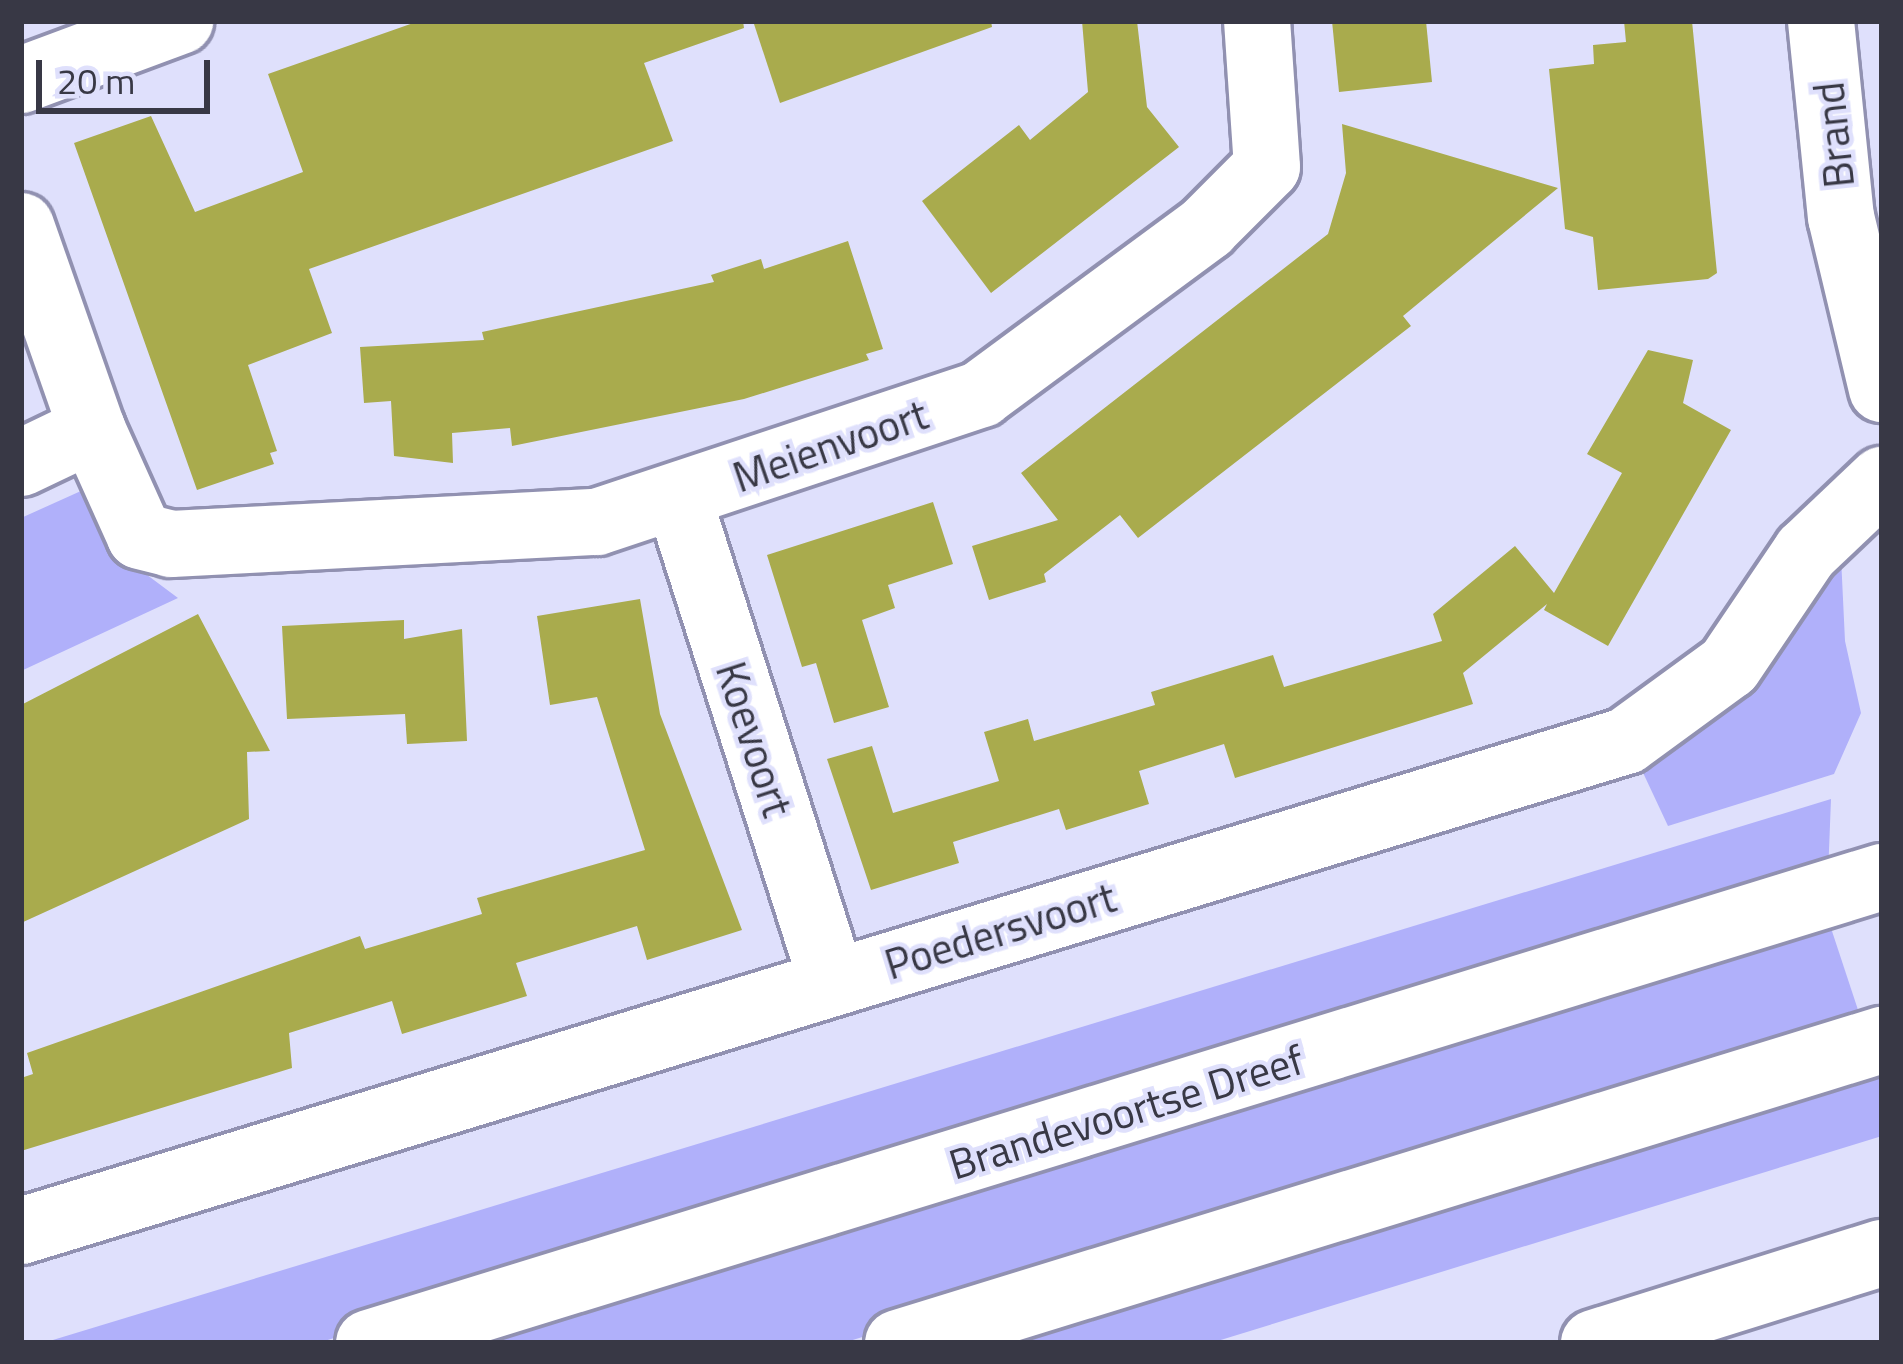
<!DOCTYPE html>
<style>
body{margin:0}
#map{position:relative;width:1903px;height:1364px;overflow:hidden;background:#dfe0fc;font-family:"Titillium Web",sans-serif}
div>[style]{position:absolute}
.green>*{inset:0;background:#b0b0fa}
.building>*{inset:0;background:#a9ab4d}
.roads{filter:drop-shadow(3px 0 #9191b1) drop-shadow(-3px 0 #9191b1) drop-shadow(0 3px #9191b1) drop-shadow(0 -3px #9191b1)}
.minor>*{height:66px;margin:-33px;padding:0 33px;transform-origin:33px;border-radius:33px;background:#fff}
.major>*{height:66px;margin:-33px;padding:0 33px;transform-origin:33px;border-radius:33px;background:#fff}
span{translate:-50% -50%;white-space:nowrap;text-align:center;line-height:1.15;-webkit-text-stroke:9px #dfe0fc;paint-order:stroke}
.street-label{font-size:42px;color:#383845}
.frame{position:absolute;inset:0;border:24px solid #383845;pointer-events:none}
.scale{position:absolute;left:36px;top:60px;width:174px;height:54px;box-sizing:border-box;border:6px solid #383845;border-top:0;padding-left:15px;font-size:36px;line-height:42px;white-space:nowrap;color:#383845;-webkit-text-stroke:9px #dfe0fc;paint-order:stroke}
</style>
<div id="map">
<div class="green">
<div style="clip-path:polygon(92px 486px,119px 554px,178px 598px,21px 671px,21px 518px)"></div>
<div style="clip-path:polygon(1841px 557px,1845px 641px,1861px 713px,1834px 774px,1668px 826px,1638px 762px)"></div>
<div style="clip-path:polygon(1831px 799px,1828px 876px,318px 1343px,43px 1343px)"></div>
<div style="clip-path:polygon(1827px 916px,1864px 1028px,843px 1343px,415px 1343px)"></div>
<div style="clip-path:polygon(1882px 1058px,1882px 1136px,1211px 1343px,938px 1343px)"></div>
</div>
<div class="building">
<div style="clip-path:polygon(419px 21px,743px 21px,744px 28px,644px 63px,673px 141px,309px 269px,332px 333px,248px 365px,277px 451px,270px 453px,274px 464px,197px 490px,74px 143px,151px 116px,195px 212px,303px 172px,268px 74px)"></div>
<div style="clip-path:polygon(753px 21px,991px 21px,992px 27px,780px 103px)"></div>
<div style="clip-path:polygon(1082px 21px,1137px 21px,1147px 107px,1179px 147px,991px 293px,922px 201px,1019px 125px,1030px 140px,1088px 92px)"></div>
<div style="clip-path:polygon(1332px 21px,1426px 21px,1432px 82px,1339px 92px)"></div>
<div style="clip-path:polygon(1624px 21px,1692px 21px,1717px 273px,1708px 279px,1598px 290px,1593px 237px,1565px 229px,1549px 69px,1594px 64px,1593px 45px,1626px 42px)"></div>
<div style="clip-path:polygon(1342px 124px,1558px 188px,1403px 316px,1411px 326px,1138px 538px,1120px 515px,1044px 574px,1046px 582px,989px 600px,972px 546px,1058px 520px,1021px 473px,1328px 234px,1346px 173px)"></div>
<div style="clip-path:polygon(848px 241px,883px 349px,866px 354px,869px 360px,744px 399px,512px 446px,510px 428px,452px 433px,453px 463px,394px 456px,391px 401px,364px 403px,360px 347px,484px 340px,482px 332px,714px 282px,711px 275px,761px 259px,764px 269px)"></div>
<div style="clip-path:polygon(1648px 350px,1693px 360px,1683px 403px,1731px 430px,1608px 646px,1544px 610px,1547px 604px,1463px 673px,1473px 704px,1235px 778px,1224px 744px,1139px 771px,1149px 804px,1066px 830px,1059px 809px,953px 842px,959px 863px,871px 890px,827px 759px,872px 746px,893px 813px,999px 781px,984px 732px,1028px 719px,1034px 741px,1155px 705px,1151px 692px,1273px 655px,1284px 687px,1442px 641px,1433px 614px,1515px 546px,1554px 593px,1622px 473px,1587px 454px)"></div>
<div style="clip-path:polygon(933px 502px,953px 564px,888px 585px,895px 608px,862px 620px,889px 707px,834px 723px,816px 663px,802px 667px,767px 555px)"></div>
<div style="clip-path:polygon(640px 599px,660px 714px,742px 930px,647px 960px,637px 926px,516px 963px,527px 996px,402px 1034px,392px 1001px,289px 1033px,292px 1068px,21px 1151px,21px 1078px,33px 1074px,27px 1053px,360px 936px,365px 949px,482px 914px,477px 898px,645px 850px,597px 697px,550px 705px,537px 616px)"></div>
<div style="clip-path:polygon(198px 614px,270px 751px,247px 752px,249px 819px,21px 923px,21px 705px)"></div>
<div style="clip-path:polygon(404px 620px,404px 639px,462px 629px,467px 741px,407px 744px,405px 714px,287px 719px,282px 626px)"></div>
</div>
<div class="roads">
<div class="minor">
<div style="left:1821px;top:21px;width:197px;rotate:84.2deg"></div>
<div style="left:1841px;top:217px;width:177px;rotate:76.6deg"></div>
<div style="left:21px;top:80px;width:170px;rotate:-20.4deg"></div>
<div style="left:21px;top:226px;width:215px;rotate:70.7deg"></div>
<div style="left:92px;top:429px;width:117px;rotate:65.8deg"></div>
<div style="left:140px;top:536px;width:32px;rotate:14deg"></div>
<div style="left:171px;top:544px;width:427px;rotate:-3deg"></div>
<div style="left:597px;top:522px;width:405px;rotate:-18.4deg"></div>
<div style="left:981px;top:394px;width:280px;rotate:-36.4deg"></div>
<div style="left:1206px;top:228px;width:86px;rotate:-45deg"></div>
<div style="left:1267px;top:167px;width:146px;rotate:-93.9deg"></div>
<div style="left:21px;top:463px;width:79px;rotate:-25.6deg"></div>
<div style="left:678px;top:497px;width:508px;rotate:72.35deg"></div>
<div style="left:21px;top:1231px;width:1678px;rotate:-16.98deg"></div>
<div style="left:1626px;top:741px;width:127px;rotate:-36.1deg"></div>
<div style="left:1729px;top:666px;width:138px;rotate:-56deg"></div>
<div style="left:1806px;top:552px;width:105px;rotate:-43.5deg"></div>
<div style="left:1594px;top:1343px;width:302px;rotate:-17.4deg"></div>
</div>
<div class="major">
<div style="left:369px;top:1343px;width:1583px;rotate:-17.12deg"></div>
<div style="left:898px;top:1343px;width:1030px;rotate:-17.12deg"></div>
</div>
</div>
<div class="street-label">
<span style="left:1833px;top:135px;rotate:-96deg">Brand</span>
<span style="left:830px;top:445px;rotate:-19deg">Meienvoort</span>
<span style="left:755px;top:739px;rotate:72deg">Koevoort</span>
<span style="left:1000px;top:930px;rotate:-17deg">Poedersvoort</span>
<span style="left:1126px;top:1111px;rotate:-17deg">Brandevoortse Dreef</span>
</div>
<div class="frame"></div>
<div class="scale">20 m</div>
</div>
